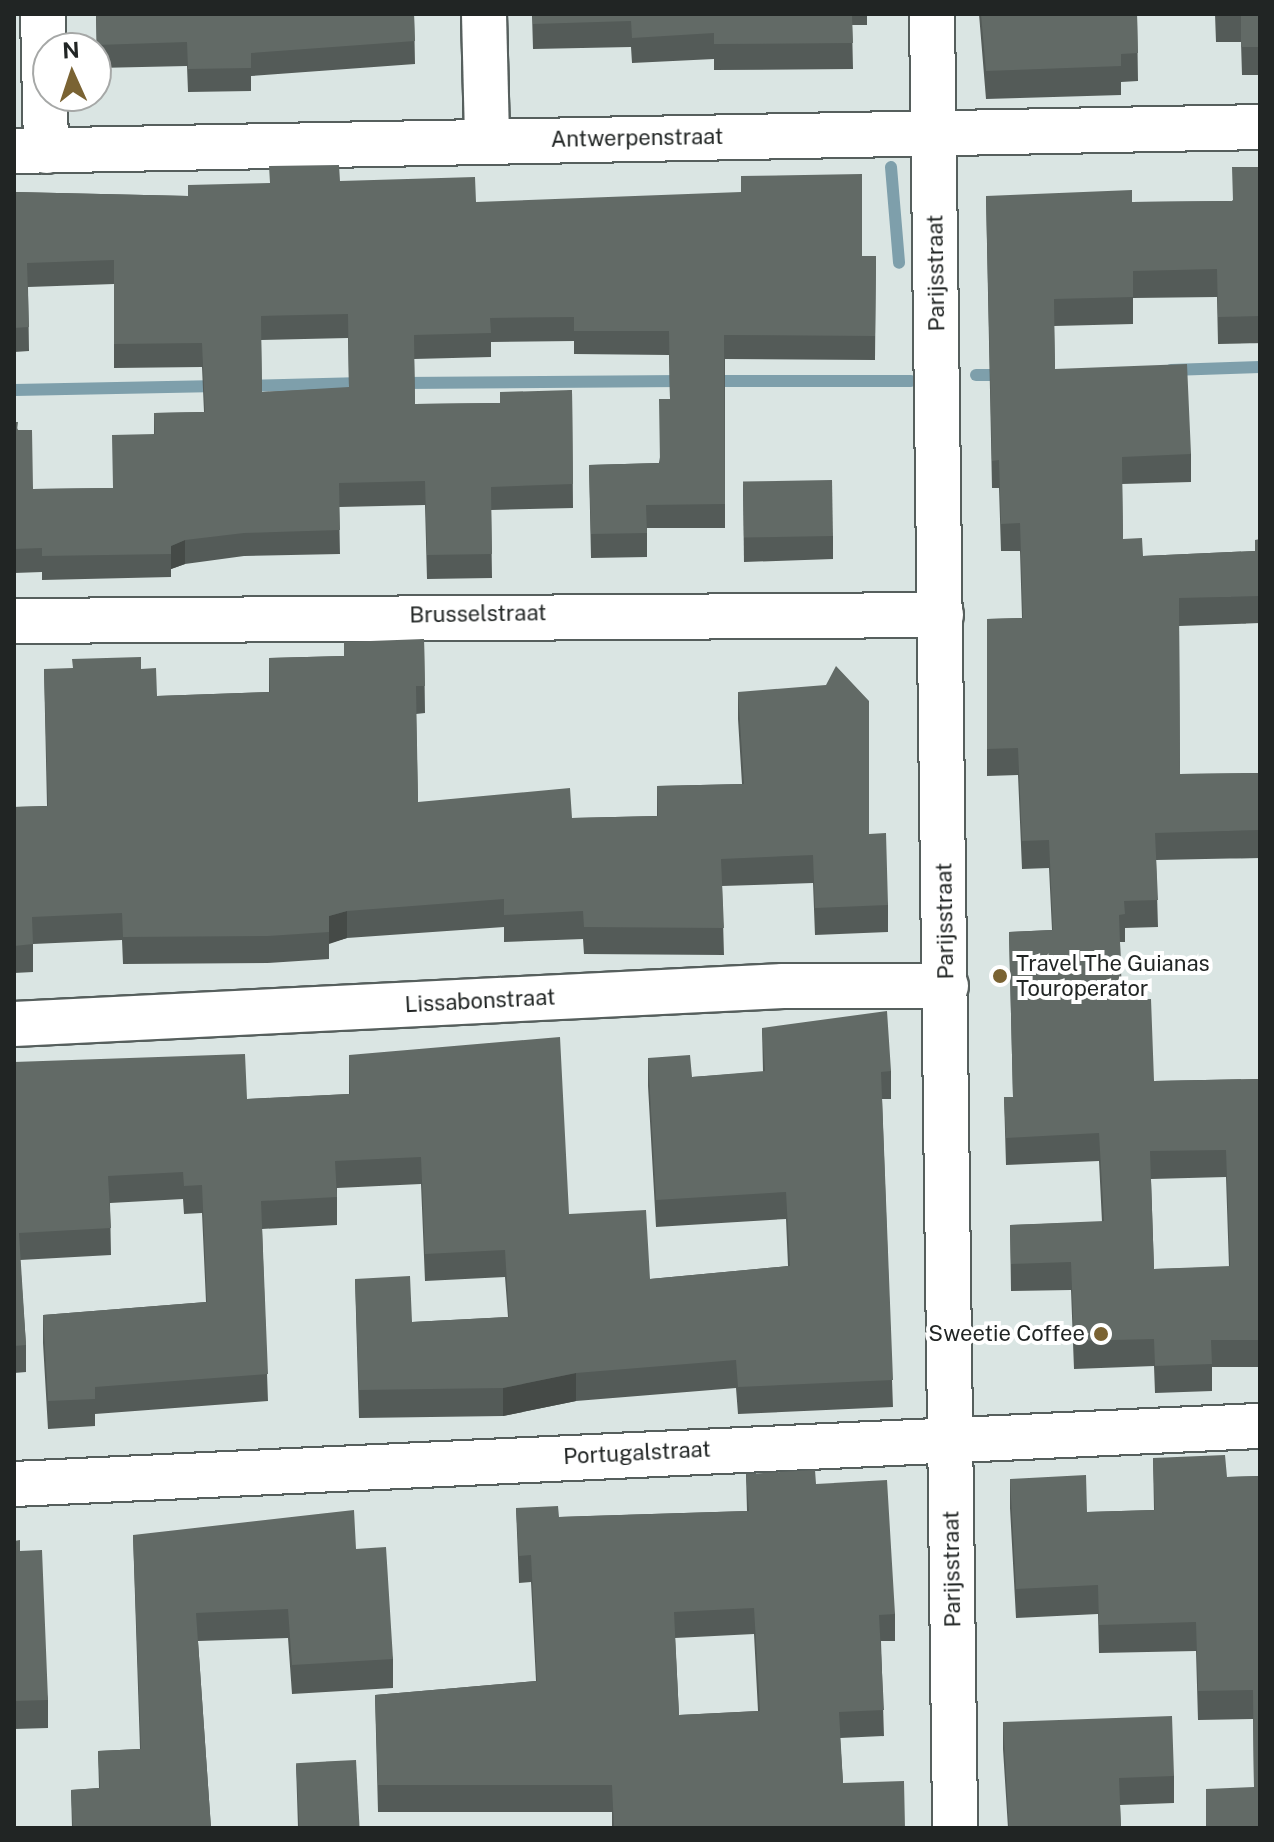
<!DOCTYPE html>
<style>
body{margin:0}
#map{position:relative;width:1274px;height:1842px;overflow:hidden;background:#dae5e3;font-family:"Public Sans",sans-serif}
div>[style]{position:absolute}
.stream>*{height:12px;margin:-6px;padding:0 6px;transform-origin:6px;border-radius:6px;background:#7e9fab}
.roads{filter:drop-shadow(2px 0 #565f5d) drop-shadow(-2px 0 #565f5d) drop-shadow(0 2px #565f5d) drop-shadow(0 -2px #565f5d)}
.minor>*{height:44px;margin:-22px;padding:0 22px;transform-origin:22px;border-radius:22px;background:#fff}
.wall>*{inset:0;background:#545b58}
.shaded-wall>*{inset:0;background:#454a47}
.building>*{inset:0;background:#626a66;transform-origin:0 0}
.dots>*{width:22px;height:22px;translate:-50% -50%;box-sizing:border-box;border:4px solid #fff;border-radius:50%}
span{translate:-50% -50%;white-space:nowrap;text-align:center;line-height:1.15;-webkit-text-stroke:8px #fff;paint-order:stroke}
.street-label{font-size:22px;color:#212524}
.poi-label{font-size:22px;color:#212524}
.left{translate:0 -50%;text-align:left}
.right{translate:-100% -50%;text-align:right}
.frame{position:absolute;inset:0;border:16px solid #212524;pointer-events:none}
.north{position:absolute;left:32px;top:32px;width:80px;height:80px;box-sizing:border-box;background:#fff;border:2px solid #a6a8a7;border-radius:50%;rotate:357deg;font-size:22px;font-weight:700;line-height:32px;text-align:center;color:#212524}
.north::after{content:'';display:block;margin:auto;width:28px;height:36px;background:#7a6333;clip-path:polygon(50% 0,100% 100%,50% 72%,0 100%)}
</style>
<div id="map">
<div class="stream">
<div style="left:891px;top:167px;width:96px;rotate:85.2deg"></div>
<div style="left:1171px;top:370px;width:89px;rotate:-1.9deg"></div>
<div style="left:976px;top:375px;width:29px"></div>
<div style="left:710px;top:381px;width:201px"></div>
<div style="left:402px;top:383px;width:281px;rotate:-0.4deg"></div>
<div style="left:246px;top:386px;width:117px;rotate:-1.5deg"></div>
<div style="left:14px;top:390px;width:205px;rotate:-1.1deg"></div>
</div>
<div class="roads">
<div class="minor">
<div style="left:43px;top:14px;width:137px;rotate:88.7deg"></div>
<div style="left:484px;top:14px;width:126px;rotate:88.6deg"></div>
<div style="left:932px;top:14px;width:1814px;rotate:89.27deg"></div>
<div style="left:14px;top:151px;width:1246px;rotate:-1.1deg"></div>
<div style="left:14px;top:621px;width:927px;rotate:-0.37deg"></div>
<div style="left:14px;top:1024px;width:770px;rotate:-2.83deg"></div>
<div style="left:783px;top:986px;width:163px"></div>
<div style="left:14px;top:1484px;width:1247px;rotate:-2.67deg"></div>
</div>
</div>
<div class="wall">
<div style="clip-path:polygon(96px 14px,414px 14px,415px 64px,251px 76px,251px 91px,188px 92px,187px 66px,97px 68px)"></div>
<div style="clip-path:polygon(532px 14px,867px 14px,867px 25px,852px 25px,853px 69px,714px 70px,714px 59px,632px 63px,631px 47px,533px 49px)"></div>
<div style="clip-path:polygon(979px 14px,1137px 14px,1138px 81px,1121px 82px,1121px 95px,986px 99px)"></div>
<div style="clip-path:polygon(1215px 14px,1260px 14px,1260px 75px,1242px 75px,1241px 42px,1216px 42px)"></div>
<div style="clip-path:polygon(evenodd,1260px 167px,1260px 343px,1218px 344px,1217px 297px,1133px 298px,1133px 324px,1054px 326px,1055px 369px,1191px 454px,1191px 482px,1122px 484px,1123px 539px,1143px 556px,1255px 551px,1260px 539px,1260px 623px,1179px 626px,1180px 774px,1260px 773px,1260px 858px,1156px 860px,1158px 927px,1125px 928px,1125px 942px,1120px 942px,1122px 1000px,1154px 1081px,1260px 1079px,1260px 999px,1260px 1367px,1212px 1367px,1212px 1391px,1155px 1393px,1154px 1366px,1074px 1369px,1071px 1290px,1011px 1291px,1010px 1225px,1102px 1222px,1099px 1161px,1006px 1165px,1004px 1097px,1013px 1097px,1009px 932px,1052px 930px,1049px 868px,1022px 869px,1018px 775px,987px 776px,987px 619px,1022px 618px,1020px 551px,1001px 551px,999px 488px,992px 488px,986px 196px,1132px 202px,1232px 201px,1260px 167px,1226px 1177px,1229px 1267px,1154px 1269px,1151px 1179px,1226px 1177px)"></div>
<div style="clip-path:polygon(evenodd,340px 181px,476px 202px,862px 256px,876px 256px,875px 360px,725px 359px,725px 528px,647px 528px,647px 557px,591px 558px,589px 465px,659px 463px,670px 399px,669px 355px,574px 354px,574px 341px,491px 342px,491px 357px,414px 359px,415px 404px,500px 403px,572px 390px,573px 508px,491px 510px,492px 578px,427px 579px,425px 505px,339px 507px,340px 554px,244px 556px,185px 564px,171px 569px,171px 577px,42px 580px,42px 572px,14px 573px,14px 422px,18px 430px,33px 489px,113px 488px,154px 434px,154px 413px,204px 412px,202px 367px,114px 368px,114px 284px,28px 287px,29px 351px,14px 352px,14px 192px,188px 196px,340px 181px,348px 338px,349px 388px,262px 392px,261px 340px,348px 338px)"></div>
<div style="clip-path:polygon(743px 484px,833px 536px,833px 559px,744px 562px)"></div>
<div style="clip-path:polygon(424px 639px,425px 713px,416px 714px,418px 802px,572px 818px,657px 816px,657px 786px,742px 784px,738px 719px,738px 692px,869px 834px,888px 905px,888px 932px,815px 935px,813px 883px,722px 886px,724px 955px,584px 954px,583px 939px,504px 942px,504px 927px,347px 938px,329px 943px,329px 959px,268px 963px,123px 964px,122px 940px,33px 944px,33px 972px,14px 973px,14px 807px,47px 806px,44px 669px,141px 669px,157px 696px,269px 692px,269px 658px,344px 656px)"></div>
<div style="clip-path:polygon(762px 1028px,891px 1071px,891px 1099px,882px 1099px,893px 1407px,738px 1414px,736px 1388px,576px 1401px,503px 1416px,359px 1418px,355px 1279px,412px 1322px,508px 1317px,505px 1277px,425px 1281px,421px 1184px,337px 1188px,337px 1225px,262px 1229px,268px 1401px,95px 1414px,95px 1426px,48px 1429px,43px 1343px,43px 1315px,206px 1302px,202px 1213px,184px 1214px,183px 1199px,110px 1203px,111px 1255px,20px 1260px,26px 1345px,26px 1372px,14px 1373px,14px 1062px,247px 1099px,349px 1094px,349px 1055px,569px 1214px,650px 1279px,788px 1266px,786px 1219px,656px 1227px,648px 1086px,648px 1058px,692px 1077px,763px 1072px)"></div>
<div style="clip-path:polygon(1153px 1458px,1227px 1477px,1260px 1476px,1254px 1787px,1253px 1719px,1198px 1720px,1196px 1651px,1099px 1653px,1098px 1614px,1016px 1618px,1010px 1508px,1010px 1479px,1087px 1512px,1154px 1510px)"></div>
<div style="clip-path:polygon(evenodd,746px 1474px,816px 1484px,895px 1614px,895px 1641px,881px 1641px,884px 1736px,840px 1738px,843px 1783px,905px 1828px,612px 1828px,612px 1812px,378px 1812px,375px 1695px,536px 1681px,531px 1582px,519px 1583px,516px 1508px,559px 1517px,747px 1511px,746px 1474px,754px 1634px,758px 1711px,679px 1715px,675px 1638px,754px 1634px)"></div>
<div style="clip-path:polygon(133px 1535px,356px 1549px,393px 1659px,393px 1688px,292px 1694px,288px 1638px,198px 1641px,211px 1828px,72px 1828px,71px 1790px,99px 1788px,98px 1751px,140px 1749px)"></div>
<div style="clip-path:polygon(14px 1541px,20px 1551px,48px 1700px,48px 1728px,14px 1729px)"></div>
<div style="clip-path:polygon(1003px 1722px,1174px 1776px,1174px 1803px,1120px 1805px,1121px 1828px,1008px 1828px,1003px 1749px)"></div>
<div style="clip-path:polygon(296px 1764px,359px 1828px,298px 1828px)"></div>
</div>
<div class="shaded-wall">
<div style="clip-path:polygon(185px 540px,185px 564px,171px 569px,171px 546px)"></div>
<div style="clip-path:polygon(347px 911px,347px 938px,329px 944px,329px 916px)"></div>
<div style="clip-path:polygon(576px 1373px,576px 1401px,503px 1416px,503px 1388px)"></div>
</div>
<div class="building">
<div style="clip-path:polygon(96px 14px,414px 14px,415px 41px,251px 53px,251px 68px,188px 69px,187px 42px,97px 45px)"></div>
<div style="clip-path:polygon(533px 14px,852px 14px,853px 43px,714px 44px,714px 33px,632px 38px,631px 21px,533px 24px)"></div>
<div style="clip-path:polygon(981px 14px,1137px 14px,1138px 53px,1121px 54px,1121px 66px,986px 71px)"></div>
<div style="left:1241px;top:14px;width:19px;height:33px"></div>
<div style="clip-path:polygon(evenodd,339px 165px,340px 181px,475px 177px,476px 202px,741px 192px,741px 176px,862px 174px,862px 256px,876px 256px,875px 336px,724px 335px,725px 504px,646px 505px,647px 533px,591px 534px,589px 465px,660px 463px,659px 399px,670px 399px,669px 331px,574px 331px,574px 317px,490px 318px,491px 333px,414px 335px,415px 404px,500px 403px,500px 392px,572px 390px,573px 484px,491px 487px,492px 554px,427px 555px,425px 481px,339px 483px,340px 530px,244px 533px,185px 540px,171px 546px,171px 554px,42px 556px,42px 548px,14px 549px,14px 422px,18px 422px,17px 430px,32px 430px,33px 489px,113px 488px,112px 435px,155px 434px,154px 413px,205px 412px,202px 343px,114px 344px,114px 260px,27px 263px,29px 327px,14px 328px,14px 192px,188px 196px,188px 185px,270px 183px,269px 166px,339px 165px,348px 314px,349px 387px,262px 392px,261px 316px,348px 314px)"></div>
<div style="clip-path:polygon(evenodd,1232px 167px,1260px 167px,1260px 316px,1218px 317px,1217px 269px,1133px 271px,1133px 297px,1054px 299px,1055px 369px,1187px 364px,1191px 454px,1122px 457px,1123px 539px,1142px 538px,1143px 556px,1255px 551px,1255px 540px,1260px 539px,1260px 596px,1179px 598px,1180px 774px,1260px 773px,1260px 830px,1155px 833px,1158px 900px,1124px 901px,1125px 914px,1119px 915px,1122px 1000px,1151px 999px,1154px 1081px,1260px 1079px,1259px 999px,1260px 999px,1260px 1340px,1211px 1340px,1212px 1364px,1155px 1366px,1154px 1339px,1074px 1341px,1071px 1262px,1011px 1264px,1010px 1225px,1104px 1221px,1099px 1133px,1006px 1138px,1004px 1097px,1013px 1097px,1009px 932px,1053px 930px,1049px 840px,1022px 841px,1018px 748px,987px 749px,987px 619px,1023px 618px,1020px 523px,1001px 524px,999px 460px,992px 461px,986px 196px,1132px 190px,1132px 202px,1233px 201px,1232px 167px,1226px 1150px,1230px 1266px,1154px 1269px,1150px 1151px,1226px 1150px)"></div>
<div style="left:832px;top:480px;width:56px;height:89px;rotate:89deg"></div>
<div style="clip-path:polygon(424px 639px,425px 686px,416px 686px,418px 802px,570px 788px,572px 818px,658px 816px,657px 786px,744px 784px,738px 692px,826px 685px,836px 666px,869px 701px,869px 834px,886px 833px,888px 905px,815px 908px,813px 855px,721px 859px,724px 928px,584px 927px,583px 911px,504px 915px,504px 899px,347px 911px,329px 916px,329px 932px,268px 936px,123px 937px,122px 913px,32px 917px,33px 944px,14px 946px,14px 807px,48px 806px,44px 669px,73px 668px,72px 659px,141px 657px,141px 669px,156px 668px,157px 696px,270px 692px,269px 658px,344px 656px,344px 642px)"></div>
<div style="clip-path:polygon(887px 1011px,891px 1071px,881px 1072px,893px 1380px,738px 1387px,736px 1360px,576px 1373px,503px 1388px,359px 1390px,355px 1279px,410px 1276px,412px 1322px,509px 1317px,505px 1250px,425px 1254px,421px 1157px,335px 1161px,337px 1197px,261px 1201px,268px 1374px,95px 1387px,95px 1399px,48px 1401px,43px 1315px,207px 1302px,202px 1185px,184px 1186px,183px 1172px,108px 1176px,111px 1228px,19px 1233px,26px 1345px,14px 1346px,14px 1062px,245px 1054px,247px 1099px,350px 1094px,349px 1055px,560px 1037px,569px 1214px,646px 1210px,650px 1279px,790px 1266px,786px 1192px,656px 1200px,648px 1058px,690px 1055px,692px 1077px,765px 1071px,762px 1028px)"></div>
<div style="clip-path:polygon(1225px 1455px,1227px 1477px,1260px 1476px,1260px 1828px,1206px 1828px,1206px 1789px,1254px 1787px,1253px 1690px,1198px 1691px,1196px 1622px,1099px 1625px,1098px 1585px,1016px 1589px,1010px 1479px,1086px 1475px,1087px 1512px,1155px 1510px,1153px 1458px)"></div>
<div style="clip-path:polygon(evenodd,815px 1470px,816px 1484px,887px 1480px,895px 1614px,879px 1615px,884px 1710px,839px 1712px,843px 1783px,904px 1781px,905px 1828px,771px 1828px,771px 1827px,757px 1828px,614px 1828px,612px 1785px,378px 1785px,375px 1695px,537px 1681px,531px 1555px,519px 1556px,516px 1508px,558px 1506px,559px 1517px,749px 1511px,746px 1474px,815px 1470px,754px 1608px,760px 1711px,679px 1715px,674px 1612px,754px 1608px)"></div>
<div style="clip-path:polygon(354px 1510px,356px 1549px,386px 1547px,393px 1659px,292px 1665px,288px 1609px,196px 1613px,211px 1828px,73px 1828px,71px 1790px,100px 1788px,98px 1751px,141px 1749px,133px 1535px)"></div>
<div style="clip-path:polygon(20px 1540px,20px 1551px,42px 1550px,48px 1700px,14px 1701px,14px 1541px)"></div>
<div style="clip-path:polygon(1172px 1716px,1174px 1776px,1119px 1778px,1121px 1828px,1009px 1828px,1003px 1722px)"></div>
<div style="left:356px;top:1760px;width:68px;height:60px;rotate:87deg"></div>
</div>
<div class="dots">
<div style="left:1000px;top:976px;background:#7a6333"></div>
<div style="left:1101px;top:1334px;background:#7a6333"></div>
</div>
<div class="street-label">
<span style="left:637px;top:138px;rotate:-1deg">Antwerpenstraat</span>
<span style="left:936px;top:273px;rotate:-91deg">Parijsstraat</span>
<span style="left:478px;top:614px;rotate:-1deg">Brusselstraat</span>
<span style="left:945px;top:921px;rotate:-91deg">Parijsstraat</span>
<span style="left:480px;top:1001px;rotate:-3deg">Lissabonstraat</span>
<span style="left:637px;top:1453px;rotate:-3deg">Portugalstraat</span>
<span style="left:952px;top:1569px;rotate:-91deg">Parijsstraat</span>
</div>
<div class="poi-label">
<span class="left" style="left:1016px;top:976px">Travel The Guianas<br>Touroperator</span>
<span class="right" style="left:1085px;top:1334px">Sweetie Coffee</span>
</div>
<div class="frame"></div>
<div class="north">N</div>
</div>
